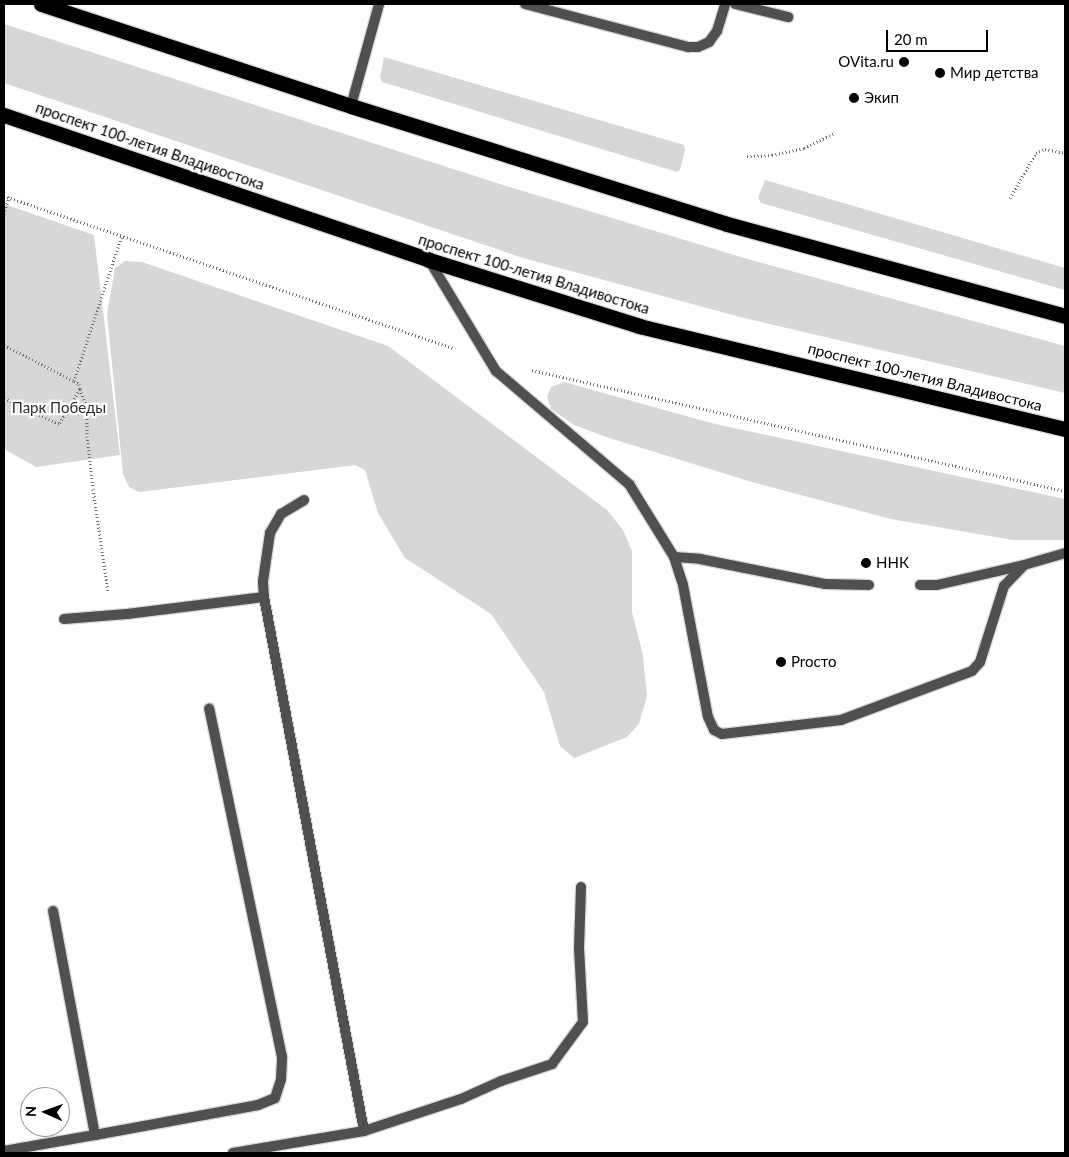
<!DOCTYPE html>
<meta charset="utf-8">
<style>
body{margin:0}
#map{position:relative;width:1069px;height:1157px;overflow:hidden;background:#fff;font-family:Lato,sans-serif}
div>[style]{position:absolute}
.green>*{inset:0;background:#d7d7d7}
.path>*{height:3px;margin-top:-1.5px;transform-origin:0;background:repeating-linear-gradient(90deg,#727272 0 1px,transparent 0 3.5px)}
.roads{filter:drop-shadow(1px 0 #dbdbdb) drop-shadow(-1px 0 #dbdbdb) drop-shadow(0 1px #dbdbdb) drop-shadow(0 -1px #dbdbdb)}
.lane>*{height:10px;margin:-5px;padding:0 5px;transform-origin:5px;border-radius:5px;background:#505050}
.highway>*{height:15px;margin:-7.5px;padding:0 7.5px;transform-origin:7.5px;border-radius:7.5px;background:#000}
.dots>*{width:14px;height:14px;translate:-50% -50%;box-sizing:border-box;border:2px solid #fff;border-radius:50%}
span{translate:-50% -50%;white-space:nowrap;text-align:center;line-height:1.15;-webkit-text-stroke:4.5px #fff;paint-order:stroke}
.poi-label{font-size:15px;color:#000}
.right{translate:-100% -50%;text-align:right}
.left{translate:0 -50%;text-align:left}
.street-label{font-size:15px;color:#000}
.park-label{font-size:15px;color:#2e2e2e}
.frame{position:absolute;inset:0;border:5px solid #000;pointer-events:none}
.north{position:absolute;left:20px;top:1087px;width:50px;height:50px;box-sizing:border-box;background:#fff;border:1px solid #999;border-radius:50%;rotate:272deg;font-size:14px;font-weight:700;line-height:20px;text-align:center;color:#000}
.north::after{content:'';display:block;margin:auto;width:18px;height:22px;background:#000;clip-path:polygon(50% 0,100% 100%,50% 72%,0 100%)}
.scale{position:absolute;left:886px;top:30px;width:102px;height:22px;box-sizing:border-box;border:2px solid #000;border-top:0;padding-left:6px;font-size:15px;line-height:18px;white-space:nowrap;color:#000;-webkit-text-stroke:4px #fff;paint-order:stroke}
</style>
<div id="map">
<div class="green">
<div style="clip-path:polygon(4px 24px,506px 186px,751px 260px,1065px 346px,1065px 393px,740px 317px,523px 258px,4px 83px)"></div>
<div style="clip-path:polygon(384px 57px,684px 145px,685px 150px,680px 170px,677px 172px,382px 82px,380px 77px)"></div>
<div style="clip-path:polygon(765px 180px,1065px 268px,1065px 290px,761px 203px,758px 198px)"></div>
<div style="clip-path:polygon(4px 204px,94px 235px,120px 455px,36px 467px,4px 449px)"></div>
<div style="clip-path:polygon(125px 261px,142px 262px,388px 346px,607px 510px,623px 530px,632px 551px,632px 612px,643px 655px,647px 696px,639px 724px,627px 737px,574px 758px,560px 746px,544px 692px,491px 614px,405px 558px,378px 513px,365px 470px,355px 465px,139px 492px,129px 487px,123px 474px,107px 314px,115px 268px)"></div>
<div style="clip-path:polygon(564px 382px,711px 423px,1065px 499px,1065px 540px,1013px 540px,891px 519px,752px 482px,606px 437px,574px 425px,551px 409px,547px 397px,551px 387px)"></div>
</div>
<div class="path">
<div style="left:747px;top:156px;width:25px;rotate:-2deg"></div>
<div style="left:772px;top:155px;width:33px;rotate:-12deg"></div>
<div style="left:804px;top:148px;width:34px;rotate:-26deg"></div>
<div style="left:4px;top:196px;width:475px;rotate:18.7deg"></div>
<div style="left:1010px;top:198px;width:52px;rotate:-60deg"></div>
<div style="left:1036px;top:153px;width:10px;rotate:-24deg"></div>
<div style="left:1045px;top:149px;width:20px;rotate:11deg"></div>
<div style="left:4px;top:214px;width:18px;rotate:-74deg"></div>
<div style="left:4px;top:345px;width:79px;rotate:27.2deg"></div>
<div style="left:74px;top:381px;width:6px;rotate:31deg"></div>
<div style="left:79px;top:384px;width:5px;rotate:79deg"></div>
<div style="left:80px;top:389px;width:41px;rotate:121deg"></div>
<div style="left:59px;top:424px;width:61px;rotate:-154.7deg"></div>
<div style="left:532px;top:370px;width:547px;rotate:12.79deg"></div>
<div style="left:74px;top:381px;width:154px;rotate:-71.8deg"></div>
<div style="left:80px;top:389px;width:20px;rotate:70deg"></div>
<div style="left:87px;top:408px;width:28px;rotate:90deg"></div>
<div style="left:87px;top:436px;width:53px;rotate:83.5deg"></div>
<div style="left:93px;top:489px;width:104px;rotate:81.7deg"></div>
</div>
<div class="roads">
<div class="lane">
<div style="left:525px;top:4px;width:169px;rotate:14.8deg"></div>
<div style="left:688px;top:47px;width:10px"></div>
<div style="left:698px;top:47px;width:12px;rotate:-24deg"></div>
<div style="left:709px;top:42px;width:14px;rotate:-54deg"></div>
<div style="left:717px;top:31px;width:28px;rotate:-73deg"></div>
<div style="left:735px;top:4px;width:55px;rotate:13.8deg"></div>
<div style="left:351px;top:106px;width:106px;rotate:-74.6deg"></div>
<div style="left:429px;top:260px;width:130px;rotate:58.9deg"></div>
<div style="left:496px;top:371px;width:175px;rotate:40.4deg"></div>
<div style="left:629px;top:484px;width:86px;rotate:58.3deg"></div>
<div style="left:674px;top:557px;width:26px;rotate:4deg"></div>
<div style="left:700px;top:559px;width:127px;rotate:11.3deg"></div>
<div style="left:825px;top:584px;width:44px;rotate:1.3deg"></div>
<div style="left:674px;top:557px;width:29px;rotate:72deg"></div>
<div style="left:683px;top:585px;width:134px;rotate:79.3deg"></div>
<div style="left:708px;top:717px;width:14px;rotate:65deg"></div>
<div style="left:714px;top:730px;width:9px;rotate:27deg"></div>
<div style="left:722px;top:734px;width:120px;rotate:-6.7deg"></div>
<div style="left:841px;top:720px;width:140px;rotate:-20.5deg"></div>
<div style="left:972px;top:671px;width:12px;rotate:-48deg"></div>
<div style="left:980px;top:662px;width:80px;rotate:-72.5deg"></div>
<div style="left:1004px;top:586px;width:29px;rotate:-46deg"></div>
<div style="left:920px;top:585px;width:17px"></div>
<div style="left:937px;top:585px;width:89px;rotate:-12.9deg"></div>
<div style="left:1024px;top:565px;width:43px;rotate:-16.3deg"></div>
<div style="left:264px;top:597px;width:16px;rotate:-94deg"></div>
<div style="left:263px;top:581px;width:49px;rotate:-81.7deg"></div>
<div style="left:270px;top:533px;width:22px;rotate:-60deg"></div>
<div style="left:281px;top:514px;width:27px;rotate:-31deg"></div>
<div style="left:64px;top:619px;width:63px;rotate:-4.5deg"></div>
<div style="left:127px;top:614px;width:138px;rotate:-7.1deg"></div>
<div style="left:264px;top:597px;width:543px;rotate:79.39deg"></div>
<div style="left:364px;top:1131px;width:133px;rotate:170.5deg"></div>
<div style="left:364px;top:1131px;width:102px;rotate:-18.3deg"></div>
<div style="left:461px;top:1099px;width:44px;rotate:-24.2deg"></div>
<div style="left:501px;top:1081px;width:54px;rotate:-18.4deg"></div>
<div style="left:552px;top:1064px;width:52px;rotate:-53.6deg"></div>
<div style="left:583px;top:1022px;width:74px;rotate:-93.1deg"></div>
<div style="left:579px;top:948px;width:61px;rotate:-88.1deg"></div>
<div style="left:95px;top:1135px;width:166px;rotate:-10.4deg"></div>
<div style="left:258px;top:1105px;width:18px;rotate:-22deg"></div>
<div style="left:275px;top:1098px;width:20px;rotate:-72deg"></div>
<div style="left:281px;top:1079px;width:22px;rotate:-87deg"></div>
<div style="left:282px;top:1057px;width:356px;rotate:-101.8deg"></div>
<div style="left:4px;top:1151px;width:92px;rotate:-10deg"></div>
<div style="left:95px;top:1135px;width:228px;rotate:-100.6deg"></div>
</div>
<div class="highway">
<div style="left:41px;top:4px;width:326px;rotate:18.2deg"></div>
<div style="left:351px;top:106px;width:394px;rotate:17.4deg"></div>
<div style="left:727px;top:224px;width:350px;rotate:15.2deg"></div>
<div style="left:4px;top:115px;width:449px;rotate:18.8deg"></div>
<div style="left:429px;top:260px;width:220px;rotate:17.4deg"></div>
<div style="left:639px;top:326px;width:438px;rotate:13.6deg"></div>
</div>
</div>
<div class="dots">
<div style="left:904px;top:62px;background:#000"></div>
<div style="left:940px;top:73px;background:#000"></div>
<div style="left:854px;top:98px;background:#000"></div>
<div style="left:866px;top:563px;background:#000"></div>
<div style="left:781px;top:662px;background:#000"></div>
</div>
<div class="poi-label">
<span class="right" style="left:894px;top:62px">OVita.ru</span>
<span class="left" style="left:950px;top:73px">Мир детства</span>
<span class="left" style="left:864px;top:98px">Экип</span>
<span class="left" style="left:876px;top:563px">ННК</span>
<span class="left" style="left:791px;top:662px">Proсто</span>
</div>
<div class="street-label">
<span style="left:150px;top:146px;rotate:19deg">проспект 100-летия Владивостока</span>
<span style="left:534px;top:274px;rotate:17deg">проспект 100-летия Владивостока</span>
<span style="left:925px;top:377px;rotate:14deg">проспект 100-летия Владивостока</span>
</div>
<div class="park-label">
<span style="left:59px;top:408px">Парк Победы</span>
</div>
<div class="frame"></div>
<div class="north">N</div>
<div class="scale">20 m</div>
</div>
